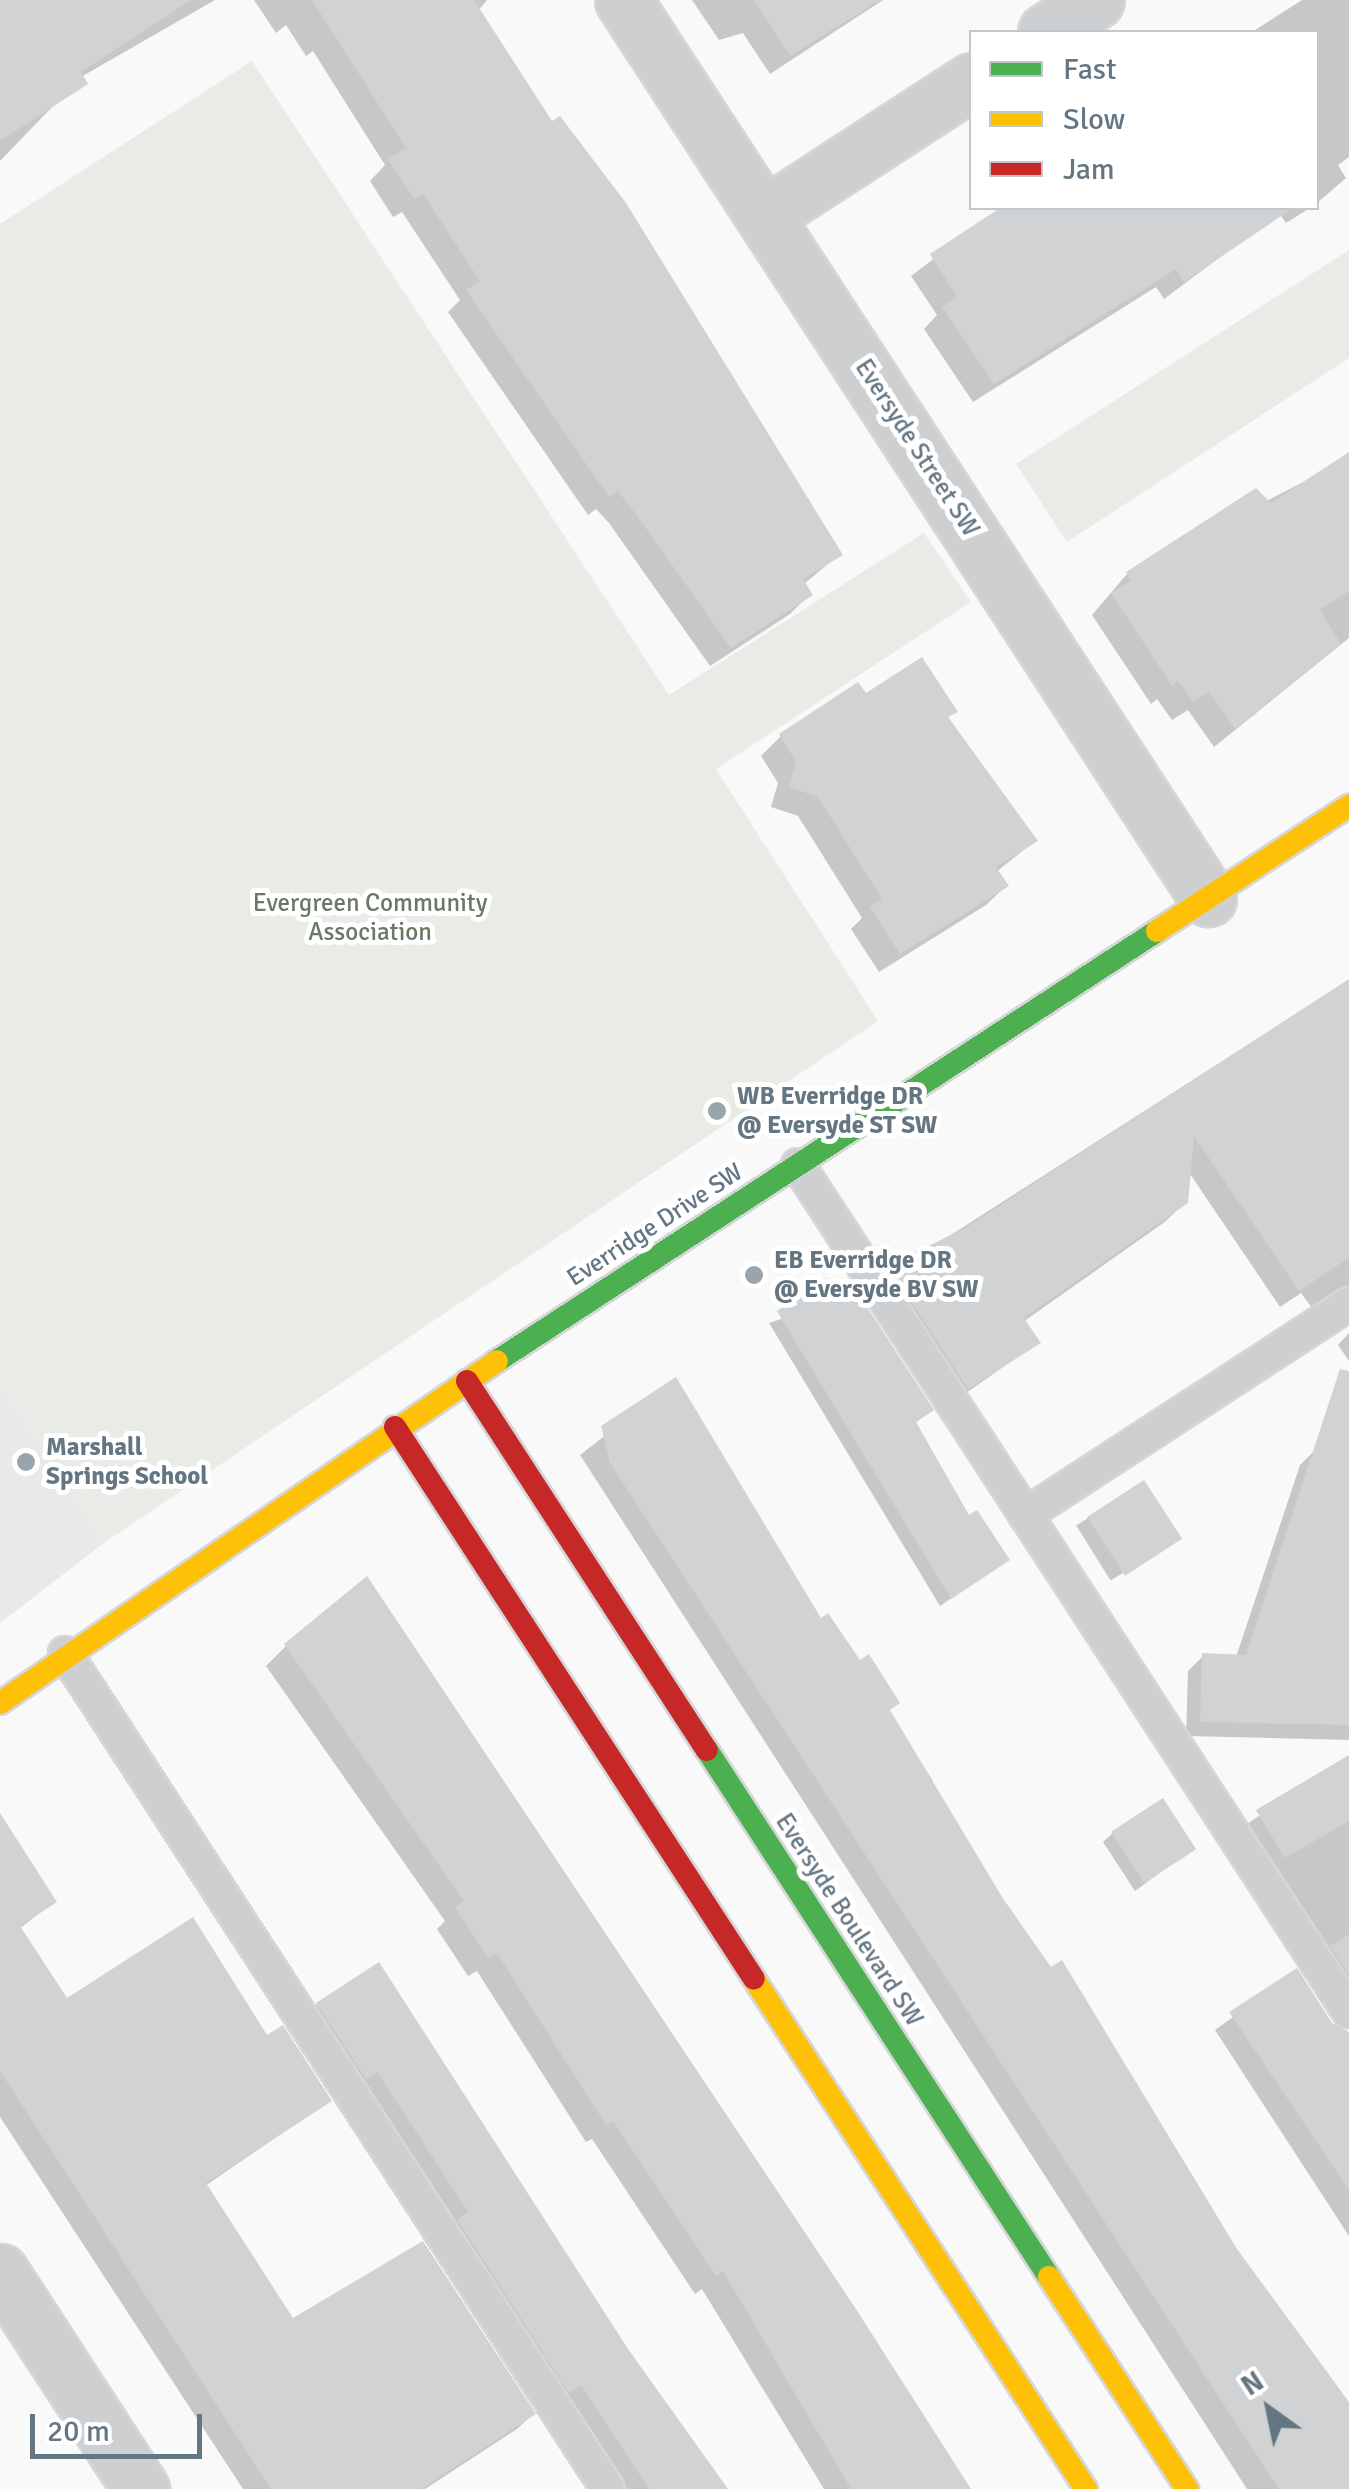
<!DOCTYPE html>
<style>
body{margin:0}
#map{position:relative;width:1349px;height:2489px;overflow:hidden;background:#f9f9f9;font-family:Signika,sans-serif}
div>[style]{position:absolute}
.built>*{inset:0;background:#e8e9e9}
.green>*{inset:0;background:#e8ebe6}
.shadow>*{inset:0;background:#0003;transform-origin:0 0}
.building>*{inset:0;background:#d0d2d3;transform-origin:0 0}
.roads{filter:drop-shadow(2px 0 #d5d6d7) drop-shadow(-2px 0 #d5d6d7) drop-shadow(0 2px #d5d6d7) drop-shadow(0 -2px #d5d6d7)}
.lane>*{height:32px;margin:-16px;padding:0 16px;transform-origin:16px;border-radius:16px;background:#cecfd0}
.street>*{height:55px;margin:-27.5px;padding:0 27.5px;transform-origin:27.5px;border-radius:27.5px;background:#cecfd0}
.fast>*{height:22px;margin:-11px;padding:0 11px;transform-origin:11px;border-radius:11px;background:#4caf50}
.slow>*{height:22px;margin:-11px;padding:0 11px;transform-origin:11px;border-radius:11px;background:#ffc107}
.jam>*{height:22px;margin:-11px;padding:0 11px;transform-origin:11px;border-radius:11px;background:#c62828}
.dots>*{width:28px;height:28px;translate:-50% -50%;box-sizing:border-box;border:5px solid #fff;border-radius:50%}
span{translate:-50% -50%;white-space:nowrap;text-align:center;line-height:1.15;-webkit-text-stroke:10px #fff;paint-order:stroke}
.street-label{font-size:25px;color:#657683}
.park-label{font-size:25px;color:#687a64}
.poi-label{font-size:25px;color:#657683;font-weight:700}
.left{translate:0 -50%;text-align:left}
.legend{position:absolute;left:969px;top:30px;width:350px;height:180px;box-sizing:border-box;background:#fff;border:2px solid #c1c8cd;margin:0;padding:12px 18px;list-style:none;font-size:30px;color:#657683}
.legend li{display:flex;align-items:center;gap:20px;height:50px}
.legend b{width:50px;border:2px solid #c1c8cd}
.north{position:absolute;left:1219px;top:2359px;width:100px;height:100px;-webkit-text-stroke:8px #fff;paint-order:stroke;rotate:327deg;font-size:28px;font-weight:700;line-height:40px;text-align:center;color:#657683}
.north::after{content:'';display:block;margin:auto;width:35px;height:45px;background:#657683;clip-path:polygon(50% 0,100% 100%,50% 72%,0 100%)}
.scale{position:absolute;left:30px;top:2414px;width:172px;height:45px;box-sizing:border-box;border:5px solid #657683;border-top:0;padding-left:12px;font-size:30px;line-height:35px;white-space:nowrap;color:#657683;-webkit-text-stroke:8px #fff;paint-order:stroke}
</style>
<div id="map">
<div class="built">
<div style="clip-path:polygon(0 1382px,104px 1543px,0 1623px)"></div>
</div>
<div class="green">
<div style="clip-path:polygon(252px 61px,669px 695px,924px 533px,971px 602px,716px 769px,878px 1021px,104px 1543px,0 1382px,0 224px)"></div>
<div style="clip-path:polygon(1349px 250px,1349px 358px,1067px 542px,1016px 464px)"></div>
</div>
<div class="shadow">
<div style="clip-path:polygon(0 0,215px 0,81px 77px,0 161px)"></div>
<div style="clip-path:polygon(254px 0,487px 0,478px 11px,840px 554px,804px 584px,810px 594px,790px 614px,710px 666px,609px 523px,596px 509px,588px 515px,448px 312px,460px 300px,402px 212px,393px 217px,370px 181px,385px 165px,313px 51px,306px 56px,286px 25px,276px 33px)"></div>
<div style="clip-path:polygon(692px 0,883px 0,770px 74px,743px 33px,719px 40px)"></div>
<div style="clip-path:polygon(1302px 0,1349px 0,1349px 157px,1338px 165px,1346px 178px,1316px 204px,1316px 32px,1252px 32px)"></div>
<div style="clip-path:polygon(1001px 208px,1310px 208px,1286px 223px,1279px 213px,1164px 299px,1156px 287px,973px 402px,924px 329px,937px 315px,911px 276px)"></div>
<div style="clip-path:polygon(1349px 458px,1349px 638px,1214px 747px,1188px 710px,1172px 720px,1157px 699px,1151px 704px,1092px 615px,1127px 574px)"></div>
<div style="clip-path:polygon(865px 696px,954px 711px,947px 719px,1035px 841px,996px 872px,1006px 886px,986px 905px,879px 972px,851px 929px,862px 918px,798px 816px,771px 807px,778px 783px,761px 756px,781px 736px)"></div>
<div style="clip-path:polygon(1349px 980px,1349px 1323px,1329px 1301px,1312px 1308px,1301px 1293px,1280px 1307px,1188px 1171px,1185px 1202px,1166px 1221px,1023px 1322px,1037px 1343px,949px 1405px,871px 1286px)"></div>
<div style="clip-path:polygon(838px 1300px,931px 1410px,914px 1424px,968px 1518px,1007px 1560px,940px 1606px,769px 1323px)"></div>
<div style="clip-path:polygon(1349px 1333px,1349px 1361px,1338px 1345px)"></div>
<div style="clip-path:polygon(675px 1381px,820px 1622px,897px 1703px,888px 1712px,933px 1781px,927px 1787px,1349px 2418px,1349px 2489px,1247px 2489px,580px 1455px)"></div>
<div style="clip-path:polygon(1315px 1450px,1349px 1462px,1349px 1740px,1186px 1736px,1188px 1671px,1203px 1656px,1236px 1657px,1300px 1465px)"></div>
<div style="left:1144px;top:1483px;width:65px;height:80px;rotate:58deg"></div>
<div style="clip-path:polygon(286px 1646px,966px 2489px,824px 2489px,702px 2289px,695px 2294px,592px 2139px,586px 2142px,477px 1971px,468px 1976px,437px 1929px,445px 1921px,266px 1666px)"></div>
<div style="clip-path:polygon(1349px 1758px,1349px 2010px,1242px 1827px)"></div>
<div style="clip-path:polygon(1113px 1833px,1193px 1848px,1135px 1891px,1103px 1842px)"></div>
<div style="clip-path:polygon(0 1861px,54px 1902px,19px 1929px,66px 2002px,267px 2038px,329px 2101px,205px 2186px,292px 2321px,533px 2414px,517px 2429px,425px 2489px,243px 2489px,0 2117px)"></div>
<div style="left:378px;top:1965px;width:625px;height:93px;rotate:57deg"></div>
<div style="clip-path:polygon(1296px 1972px,1349px 2085px,1349px 2236px,1215px 2030px)"></div>
</div>
<div class="building">
<div style="clip-path:polygon(0 0,191px 0,81px 72px,88px 84px,0 141px)"></div>
<div style="clip-path:polygon(312px 0,474px 0,552px 121px,560px 116px,626px 203px,843px 555px,803px 579px,813px 595px,731px 648px,628px 503px,617px 491px,609px 497px,466px 290px,480px 281px,423px 194px,414px 199px,388px 159px,406px 148px)"></div>
<div style="clip-path:polygon(754px 0,880px 0,790px 56px)"></div>
<div style="clip-path:polygon(1000px 208px,1293px 208px,1184px 282px,1176px 269px,994px 384px,942px 307px,957px 297px,930px 254px)"></div>
<div style="clip-path:polygon(1349px 452px,1349px 591px,1320px 610px,1341px 644px,1235px 729px,1209px 692px,1193px 702px,1178px 681px,1172px 686px,1111px 593px,1131px 581px,1126px 572px,1256px 488px,1271px 503px)"></div>
<div style="clip-path:polygon(922px 657px,958px 712px,948px 717px,1038px 841px,996px 867px,1009px 886px,900px 954px,870px 907px,882px 899px,818px 797px,789px 787px,796px 762px,779px 734px,858px 682px,866px 693px)"></div>
<div style="clip-path:polygon(1349px 979px,1349px 1258px,1299px 1291px,1194px 1136px,1188px 1203px,1024px 1318px,1041px 1343px,968px 1389px,888px 1266px,965px 1228px)"></div>
<div style="clip-path:polygon(827px 1278px,839px 1297px,854px 1287px,934px 1410px,916px 1422px,969px 1515px,977px 1510px,1010px 1560px,951px 1599px,777px 1311px)"></div>
<div style="clip-path:polygon(1340px 1369px,1349px 1371px,1349px 1725px,1200px 1722px,1202px 1653px,1246px 1655px)"></div>
<div style="clip-path:polygon(676px 1377px,821px 1618px,828px 1613px,860px 1660px,869px 1654px,900px 1703px,890px 1710px,1002px 1897px,1051px 1967px,1062px 1960px,1237px 2249px,1349px 2402px,1349px 2489px,1279px 2489px,610px 1463px,601px 1426px)"></div>
<div style="left:1144px;top:1480px;width:70px;height:68px;rotate:57deg"></div>
<div style="clip-path:polygon(367px 1576px,854px 2306px,971px 2489px,851px 2489px,723px 2271px,716px 2276px,613px 2121px,606px 2125px,497px 1953px,488px 1958px,455px 1907px,464px 1901px,284px 1644px)"></div>
<div style="clip-path:polygon(1349px 1755px,1349px 1821px,1285px 1858px,1256px 1810px)"></div>
<div style="left:1163px;top:1798px;width:61px;height:62px;rotate:57deg"></div>
<div style="clip-path:polygon(0 1813px,57px 1902px,20px 1926px,67px 1998px,193px 1917px,267px 2035px,283px 2025px,332px 2101px,206px 2183px,293px 2318px,423px 2241px,536px 2414px,421px 2489px,271px 2489px,0 2071px)"></div>
<div style="clip-path:polygon(1349px 1934px,1349px 1975px,1330px 1946px)"></div>
<div style="clip-path:polygon(379px 1962px,628px 2349px,728px 2489px,649px 2489px,581px 2385px,569px 2393px,457px 2219px,468px 2212px,413px 2127px,377px 2072px,366px 2079px,316px 2003px)"></div>
<div style="clip-path:polygon(1297px 1968px,1332px 2023px,1349px 2032px,1349px 2190px,1229px 2012px)"></div>
</div>
<div class="roads">
<div class="lane">
<div style="left:798px;top:1165px;width:1010px;rotate:56.95deg"></div>
<div style="left:1025px;top:1515px;width:387px;rotate:-33.1deg"></div>
<div style="left:65px;top:1653px;width:997px;rotate:57deg"></div>
</div>
<div class="street">
<div style="left:623px;top:0;width:1072px;rotate:56.92deg"></div>
<div style="left:1046px;top:32px;width:59px;rotate:-32.6deg"></div>
<div style="left:764px;top:216px;width:248px;rotate:-33deg"></div>
<div style="left:0;top:2272px;width:259px;rotate:57deg"></div>
</div>
<div class="fast">
<div style="left:497px;top:1361px;width:788px;rotate:-33.08deg"></div>
<div style="left:707px;top:1750px;width:628px;rotate:57.02deg"></div>
</div>
<div class="slow">
<div style="left:1157px;top:931px;width:229px;rotate:-33.1deg"></div>
<div style="left:0;top:1703px;width:603px;rotate:-34.53deg"></div>
<div style="left:754px;top:1979px;width:609px;rotate:56.94deg"></div>
<div style="left:1049px;top:2277px;width:253px;rotate:56.9deg"></div>
</div>
<div class="jam">
<div style="left:467px;top:1381px;width:440px;rotate:57deg"></div>
<div style="left:395px;top:1427px;width:658px;rotate:56.96deg"></div>
</div>
</div>
<div class="dots">
<div style="left:717px;top:1111px;background:#99a4ac"></div>
<div style="left:754px;top:1275px;background:#99a4ac"></div>
<div style="left:26px;top:1462px;background:#99a4ac"></div>
</div>
<div class="street-label">
<span style="left:917px;top:448px;rotate:57deg">Eversyde Street SW</span>
<span style="left:655px;top:1225px;rotate:-33deg">Everridge Drive SW</span>
<span style="left:849px;top:1920px;rotate:57deg">Eversyde Boulevard SW</span>
</div>
<div class="park-label">
<span style="left:370px;top:918px">Evergreen Community<br>Association</span>
</div>
<div class="poi-label">
<span class="left" style="left:737px;top:1111px">WB Everridge DR<br>@ Eversyde ST SW</span>
<span class="left" style="left:774px;top:1275px">EB Everridge DR<br>@ Eversyde BV SW</span>
<span class="left" style="left:46px;top:1462px">Marshall<br>Springs School</span>
</div>
<ul class="legend">
<li><b style="height:12px;background:#4caf50"></b>Fast</li>
<li><b style="height:12px;background:#ffc107"></b>Slow</li>
<li><b style="height:12px;background:#c62828"></b>Jam</li>
</ul>
<div class="north">N</div>
<div class="scale">20 m</div>
</div>
